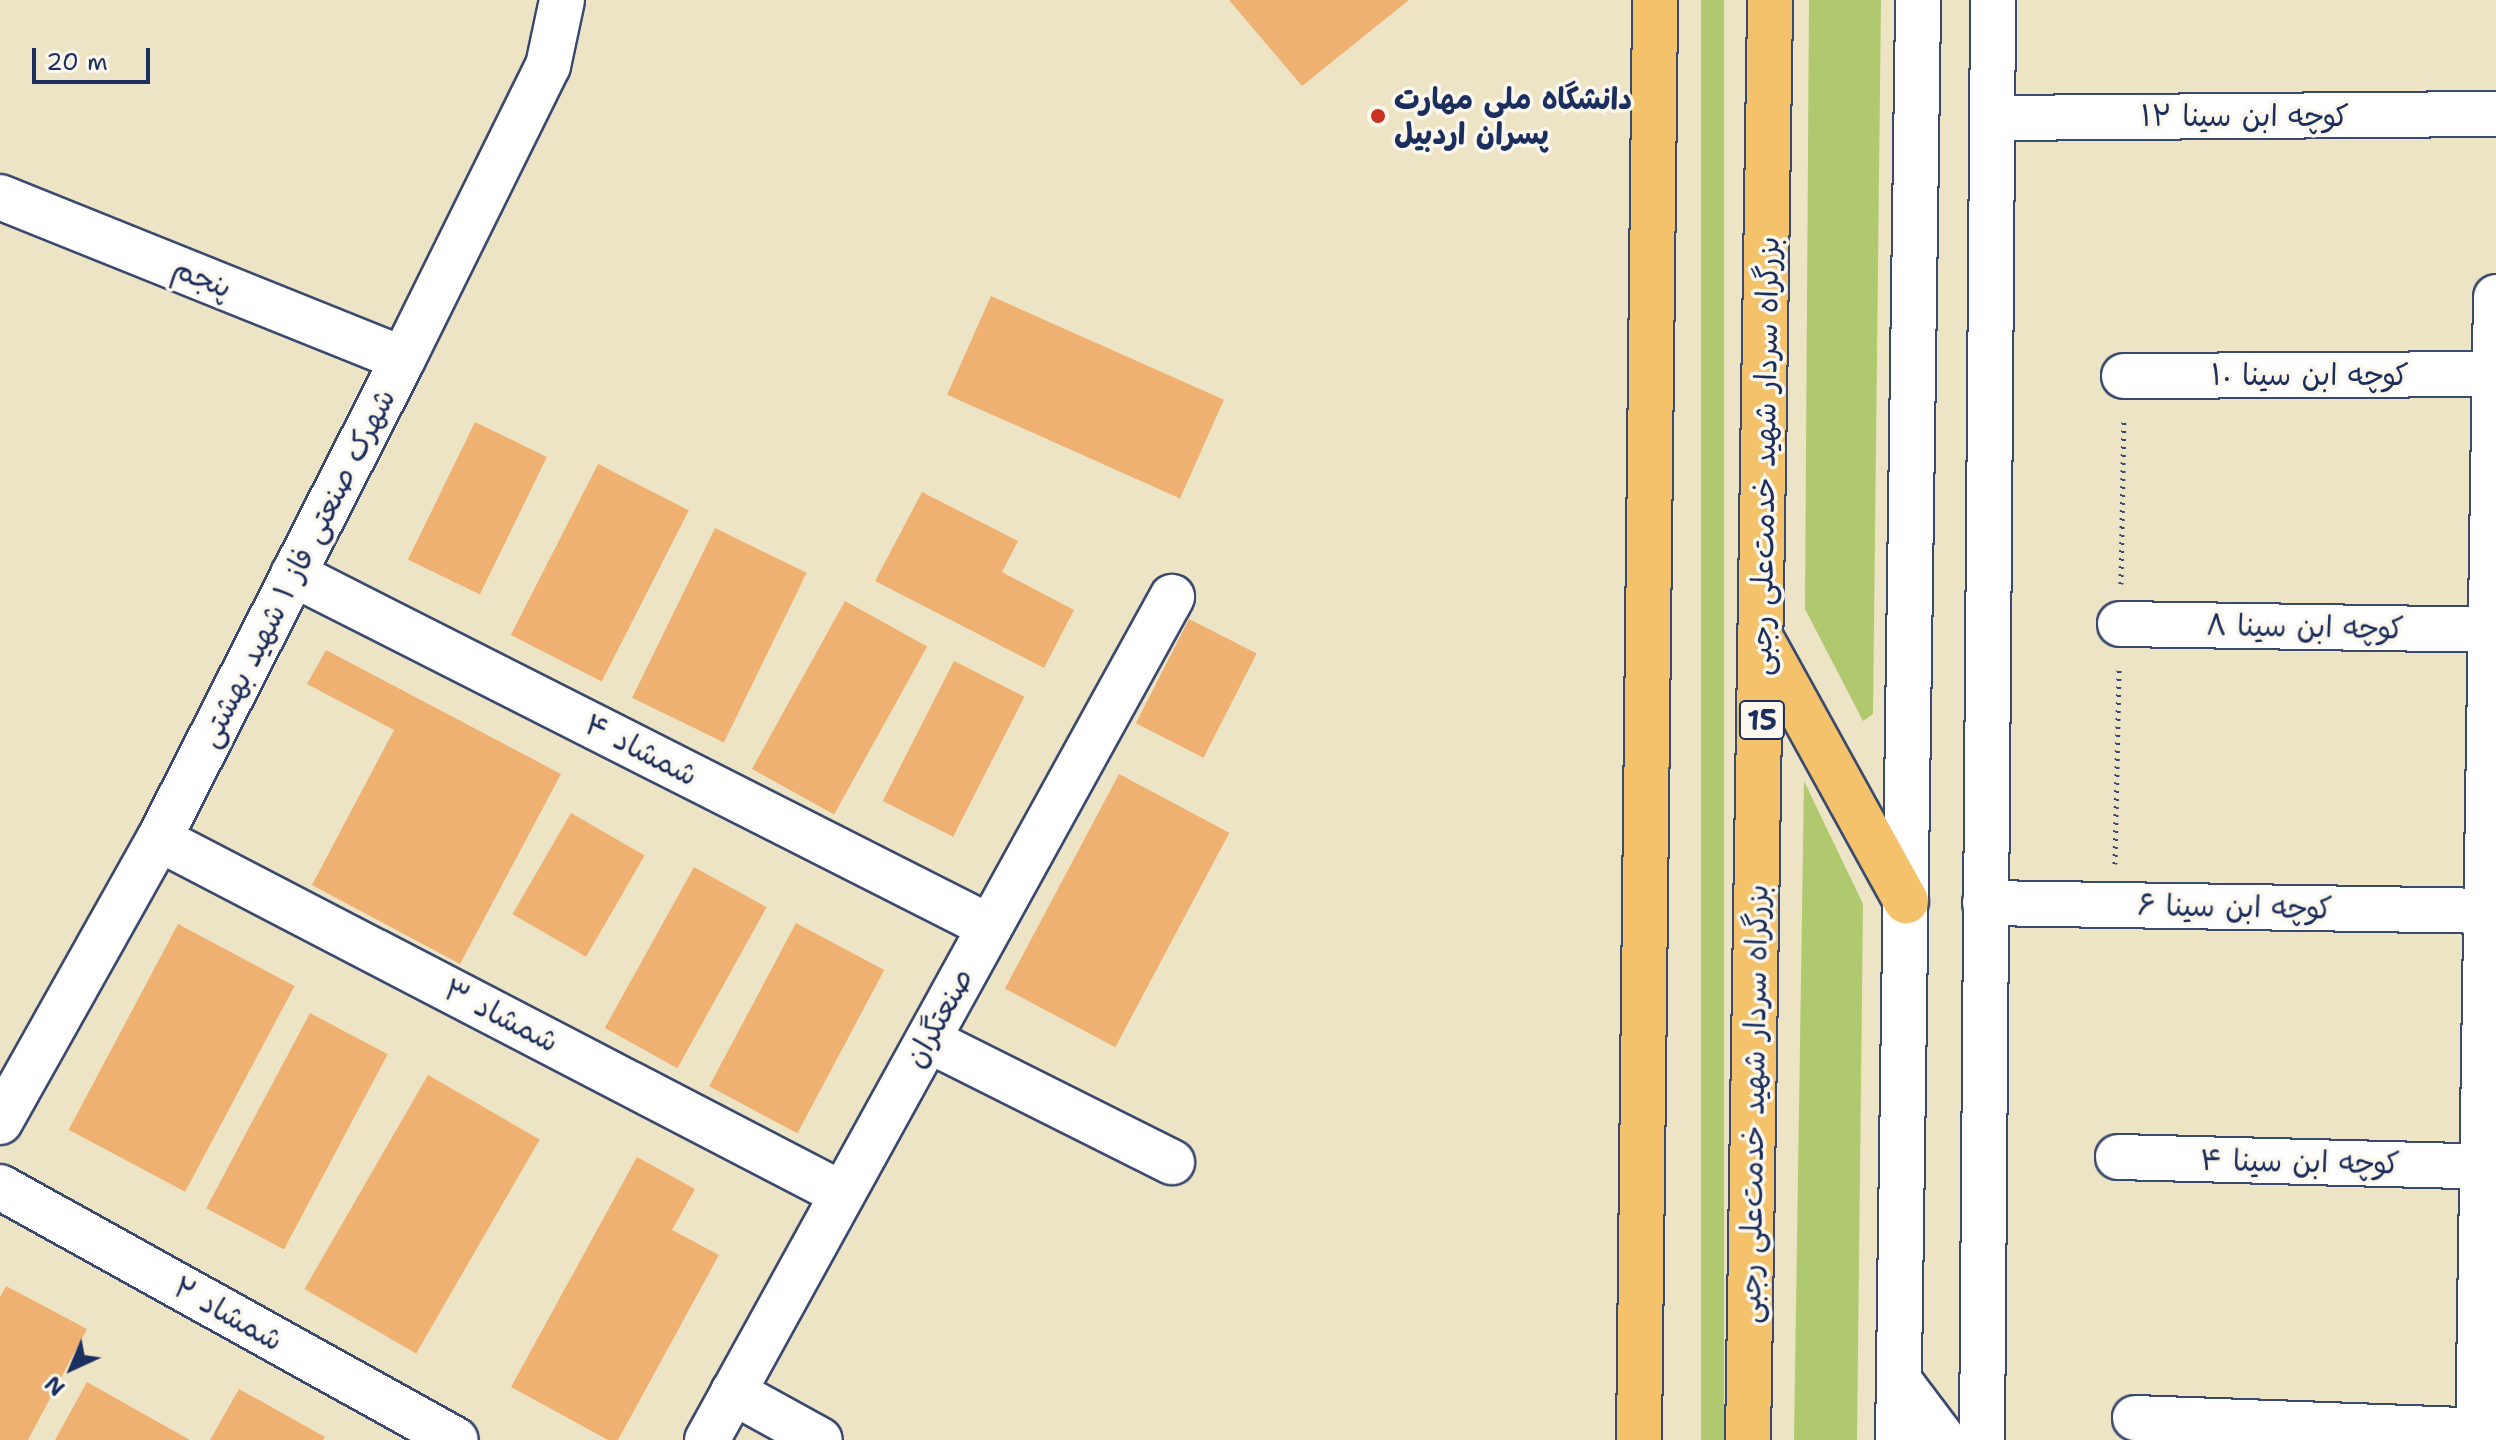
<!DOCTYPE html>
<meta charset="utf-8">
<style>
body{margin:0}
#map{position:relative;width:2496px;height:1440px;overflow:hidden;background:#ede4c6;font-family:"Shantell Sans","Playpen Sans Arabic",sans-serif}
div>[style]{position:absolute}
.green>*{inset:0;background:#b0c86e;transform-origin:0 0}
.building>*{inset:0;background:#efb172;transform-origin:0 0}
.path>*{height:5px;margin-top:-2.5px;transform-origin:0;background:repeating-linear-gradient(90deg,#3a4a6e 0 2px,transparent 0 8px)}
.roads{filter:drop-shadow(2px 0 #3a4a6e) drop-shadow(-2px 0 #3a4a6e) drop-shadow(0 2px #3a4a6e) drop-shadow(0 -2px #3a4a6e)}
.minor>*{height:44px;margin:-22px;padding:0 22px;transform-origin:22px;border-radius:22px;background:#fff}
.highway>*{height:44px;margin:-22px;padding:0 22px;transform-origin:22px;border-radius:22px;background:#f3c26a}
.dots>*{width:22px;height:22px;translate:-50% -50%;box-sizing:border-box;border:4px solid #fbf7ec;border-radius:50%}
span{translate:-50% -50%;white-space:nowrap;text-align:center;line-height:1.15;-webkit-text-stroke:7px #fbf7ec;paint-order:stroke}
.shield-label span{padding:2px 6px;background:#fbf7ec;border:2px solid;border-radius:6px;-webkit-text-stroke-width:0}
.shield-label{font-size:28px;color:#1b2f5e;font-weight:700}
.poi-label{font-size:30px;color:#1b2f5e;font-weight:700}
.left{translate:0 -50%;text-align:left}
.street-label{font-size:30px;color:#1b2f5e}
.north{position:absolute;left:32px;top:1328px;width:80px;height:80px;-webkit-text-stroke:6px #fbf7ec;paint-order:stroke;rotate:224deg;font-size:22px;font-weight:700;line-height:32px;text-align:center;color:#1b2f5e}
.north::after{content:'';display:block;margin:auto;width:28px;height:36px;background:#1b2f5e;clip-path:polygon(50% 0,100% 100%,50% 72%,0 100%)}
.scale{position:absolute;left:32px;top:48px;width:118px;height:36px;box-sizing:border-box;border:4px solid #1b2f5e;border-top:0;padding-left:10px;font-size:24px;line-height:28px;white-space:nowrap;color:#1b2f5e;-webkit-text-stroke:6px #fbf7ec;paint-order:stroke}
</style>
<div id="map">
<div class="green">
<div style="left:1701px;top:0;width:23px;height:1440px"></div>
<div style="clip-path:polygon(1809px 0,1881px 0,1873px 714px,1863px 721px,1805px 609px)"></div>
<div style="clip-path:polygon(1804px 781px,1863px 904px,1857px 1440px,1794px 1440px)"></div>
</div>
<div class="building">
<div style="clip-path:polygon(1229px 0,1409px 0,1302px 86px)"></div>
<div style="left:991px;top:296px;width:255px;height:108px;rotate:24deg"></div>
<div style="left:475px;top:422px;width:80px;height:153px;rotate:26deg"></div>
<div style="left:598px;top:464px;width:102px;height:192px;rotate:27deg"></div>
<div style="clip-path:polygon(922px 492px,1018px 541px,1002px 572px,1074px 610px,1044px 668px,875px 581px)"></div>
<div style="left:715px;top:528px;width:102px;height:189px;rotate:26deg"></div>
<div style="left:845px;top:601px;width:94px;height:192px;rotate:29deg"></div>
<div style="left:1189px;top:619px;width:76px;height:117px;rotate:27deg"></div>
<div style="clip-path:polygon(326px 650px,561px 774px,460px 964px,312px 885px,394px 730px,307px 684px)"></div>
<div style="left:954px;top:661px;width:79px;height:157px;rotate:27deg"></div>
<div style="left:1119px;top:774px;width:125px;height:243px;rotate:28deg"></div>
<div style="left:571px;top:813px;width:85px;height:117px;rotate:30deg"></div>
<div style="left:694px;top:867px;width:83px;height:184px;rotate:29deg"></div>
<div style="left:796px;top:923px;width:100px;height:185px;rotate:28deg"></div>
<div style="left:178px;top:924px;width:132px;height:233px;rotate:28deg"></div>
<div style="left:310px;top:1013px;width:88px;height:221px;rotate:28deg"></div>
<div style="left:428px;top:1075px;width:129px;height:247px;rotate:30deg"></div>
<div style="clip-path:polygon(637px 1157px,695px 1189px,672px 1230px,719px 1255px,618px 1440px,608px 1440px,511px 1387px)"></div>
<div style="clip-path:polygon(6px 1286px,87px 1329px,28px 1440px,0 1440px,0 1297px)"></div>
<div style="clip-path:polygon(87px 1382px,190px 1440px,55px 1440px)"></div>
<div style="clip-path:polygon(239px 1389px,325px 1437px,323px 1440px,210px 1440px)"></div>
</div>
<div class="path">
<div style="left:2121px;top:584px;width:166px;rotate:-89deg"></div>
<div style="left:2115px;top:864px;width:198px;rotate:-88.8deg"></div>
</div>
<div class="roads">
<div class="minor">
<div style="left:1994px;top:118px;width:502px;rotate:-0.46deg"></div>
<div style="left:0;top:197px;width:434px;rotate:21.9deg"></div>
<div style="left:2124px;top:376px;width:372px;rotate:-0.3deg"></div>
<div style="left:293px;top:574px;width:781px;rotate:26.86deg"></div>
<div style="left:2120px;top:624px;width:376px;rotate:0.9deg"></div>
<div style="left:159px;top:839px;width:770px;rotate:27.46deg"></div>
<div style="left:1985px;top:903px;width:511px;rotate:0.9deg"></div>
<div style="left:928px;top:1040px;width:273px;rotate:26.6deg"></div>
<div style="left:0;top:1122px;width:325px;rotate:-60.7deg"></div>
<div style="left:159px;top:839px;width:538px;rotate:-63.05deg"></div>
<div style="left:403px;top:359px;width:327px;rotate:-63.7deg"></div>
<div style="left:548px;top:66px;width:67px;rotate:-78deg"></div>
<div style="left:2118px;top:1157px;width:378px;rotate:1.5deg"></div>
<div style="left:0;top:1187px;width:521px;rotate:29.02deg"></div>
<div style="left:1901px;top:1383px;width:71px;rotate:53deg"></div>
<div style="left:733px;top:1392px;width:99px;rotate:28.9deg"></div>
<div style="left:2135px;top:1418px;width:361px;rotate:2.1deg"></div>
<div style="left:707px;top:1440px;width:963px;rotate:-61.12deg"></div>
<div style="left:1898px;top:1440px;width:1440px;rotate:-89.2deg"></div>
<div style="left:1982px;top:1440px;width:1440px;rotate:-89.56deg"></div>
<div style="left:2478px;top:1440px;width:1143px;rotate:-89.1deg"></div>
</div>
<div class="highway">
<div style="left:1764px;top:644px;width:294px;rotate:61.1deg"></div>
<div style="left:1639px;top:1440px;width:1440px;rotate:-89.36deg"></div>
<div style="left:1748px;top:1440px;width:1440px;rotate:-89.12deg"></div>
</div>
</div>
<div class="dots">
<div style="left:1378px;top:116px;background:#c8321e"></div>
</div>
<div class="shield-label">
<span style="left:1762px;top:720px">15</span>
</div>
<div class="poi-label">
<span class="left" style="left:1394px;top:116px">دانشگاه ملی مهارت<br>پسران اردبیل</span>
</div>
<div class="street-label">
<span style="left:2245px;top:116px">کوچه ابن سینا ۱۲</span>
<span style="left:202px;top:278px;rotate:22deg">پنجم</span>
<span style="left:2310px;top:375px">کوچه ابن سینا ۱۰</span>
<span style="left:1765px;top:456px;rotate:-89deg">بزرگراه سردار شهید خدمت‌علی رجبی</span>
<span style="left:297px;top:568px;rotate:-63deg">شهرک صنعتی فاز ۱ شهید بهشتی</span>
<span style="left:2305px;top:627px;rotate:1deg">کوچه ابن سینا ۸</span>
<span style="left:641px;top:750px;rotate:27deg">شمشاد ۴</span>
<span style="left:2235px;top:907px;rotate:1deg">کوچه ابن سینا ۶</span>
<span style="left:501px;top:1016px;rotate:27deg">شمشاد ۳</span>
<span style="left:939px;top:1018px;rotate:-61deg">صنعتگران</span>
<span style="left:1754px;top:1104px;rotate:-89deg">بزرگراه سردار شهید خدمت‌علی رجبی</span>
<span style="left:2300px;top:1162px;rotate:1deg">کوچه ابن سینا ۴</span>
<span style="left:228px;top:1314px;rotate:29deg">شمشاد ۲</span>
</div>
<div class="north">N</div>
<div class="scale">20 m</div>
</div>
